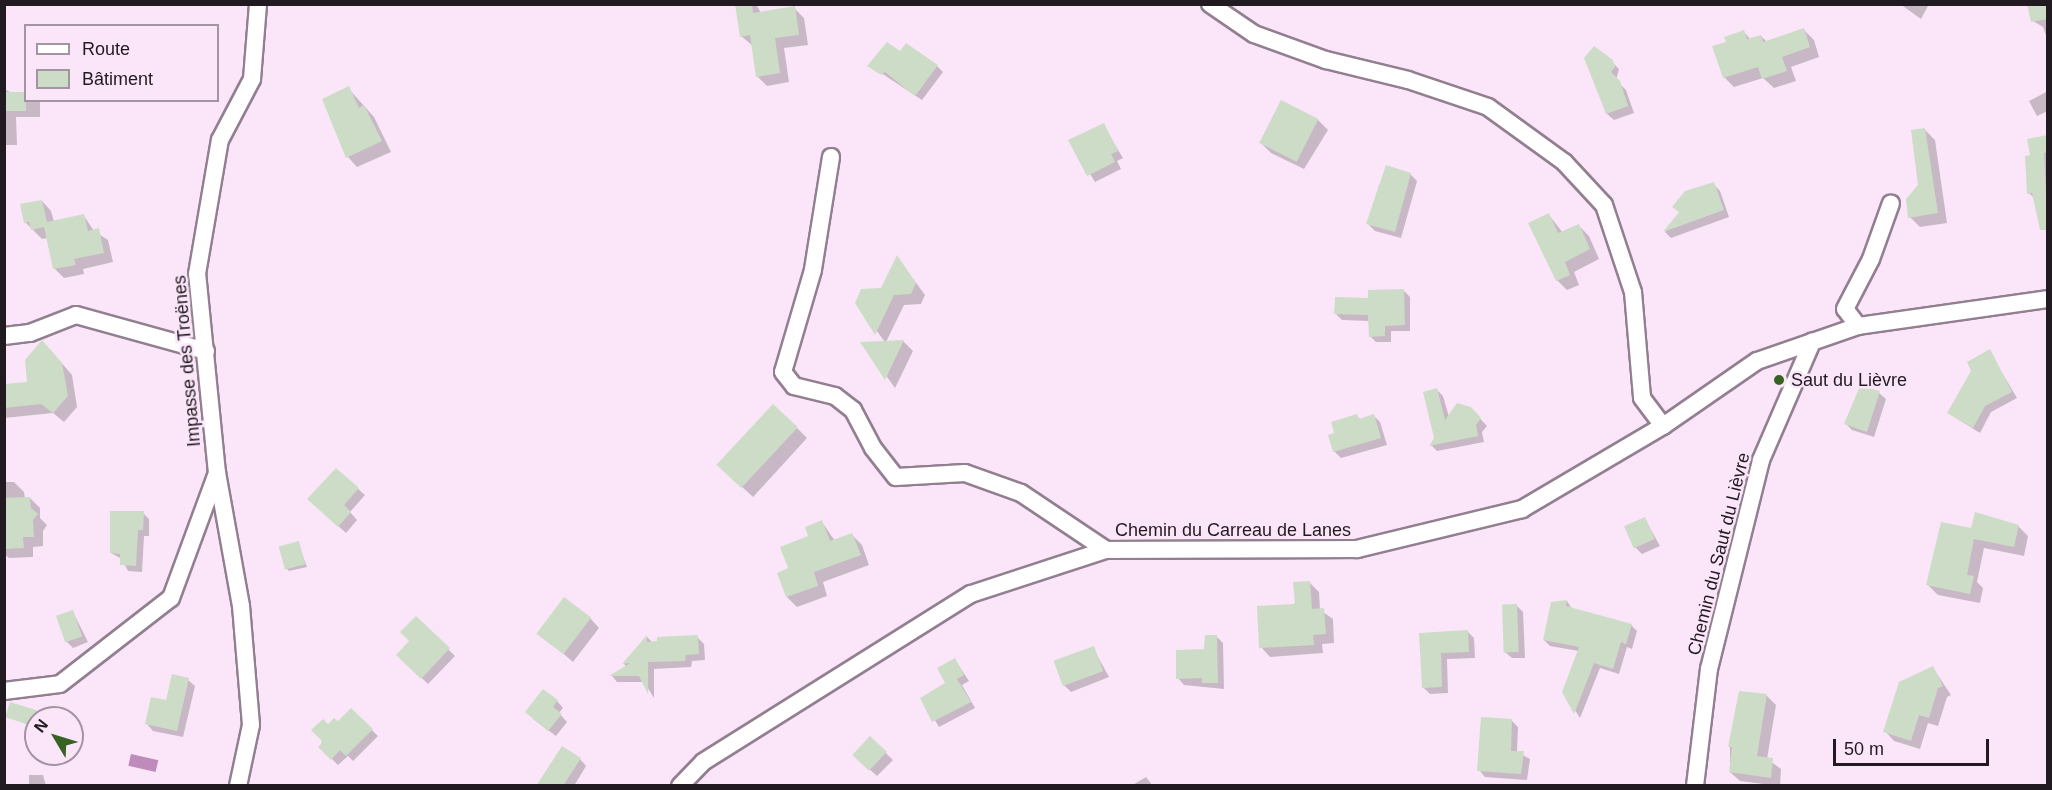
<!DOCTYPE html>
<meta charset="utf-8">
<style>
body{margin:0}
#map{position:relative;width:2052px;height:790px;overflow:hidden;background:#fae6f8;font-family:Helvetica,sans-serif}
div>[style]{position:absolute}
.water>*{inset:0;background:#be8bbb;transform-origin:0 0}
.shadow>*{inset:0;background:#0003}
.building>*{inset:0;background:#cddcc7;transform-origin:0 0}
.roads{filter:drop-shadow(2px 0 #927f90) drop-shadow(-2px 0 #927f90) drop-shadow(0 2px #927f90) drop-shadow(0 -2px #927f90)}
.minor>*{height:16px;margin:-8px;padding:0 8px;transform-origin:8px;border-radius:8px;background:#fff}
.dots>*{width:16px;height:16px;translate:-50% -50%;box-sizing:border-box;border:3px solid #fae6f8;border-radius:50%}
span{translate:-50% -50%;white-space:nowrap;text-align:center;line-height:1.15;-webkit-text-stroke:5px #fae6f8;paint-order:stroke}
.street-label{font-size:18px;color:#211a20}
.poi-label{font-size:18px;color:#211a20}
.left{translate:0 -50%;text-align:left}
.frame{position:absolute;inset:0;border:6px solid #211a20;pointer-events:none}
.legend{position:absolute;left:24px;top:24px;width:195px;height:78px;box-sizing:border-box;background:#fae6f8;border:2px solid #a394a2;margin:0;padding:8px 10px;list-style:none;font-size:18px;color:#211a20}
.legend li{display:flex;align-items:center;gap:12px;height:30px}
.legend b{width:30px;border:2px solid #a394a2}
.north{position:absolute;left:24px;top:706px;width:60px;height:60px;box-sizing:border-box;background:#fae6f8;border:2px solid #a394a2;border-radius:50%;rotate:308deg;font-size:16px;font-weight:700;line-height:24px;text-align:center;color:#211a20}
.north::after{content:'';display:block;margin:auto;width:21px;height:27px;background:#366321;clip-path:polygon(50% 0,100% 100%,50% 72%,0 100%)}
.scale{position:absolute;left:1833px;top:739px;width:156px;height:27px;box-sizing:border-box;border:3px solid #211a20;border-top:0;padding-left:8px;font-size:18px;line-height:21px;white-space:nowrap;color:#211a20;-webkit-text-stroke:4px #fae6f8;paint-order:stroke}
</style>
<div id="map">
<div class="water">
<div style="left:131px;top:754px;width:28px;height:12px;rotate:13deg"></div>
</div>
<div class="shadow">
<div style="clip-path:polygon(736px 4px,756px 4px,761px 13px,794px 8px,804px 18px,808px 45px,784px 48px,789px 82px,767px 86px,757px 76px,753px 46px,741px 36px)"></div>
<div style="clip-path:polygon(1900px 4px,1929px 4px,1921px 19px)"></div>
<div style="clip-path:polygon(2048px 4px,2048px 41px,2043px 27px,2033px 21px)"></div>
<div style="clip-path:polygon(1804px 30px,1814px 40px,1819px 57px,1791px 67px,1796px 81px,1774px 88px,1763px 78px,1734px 87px,1724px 77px,1728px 43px,1744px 32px,1751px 40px,1761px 36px,1767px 42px)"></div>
<div style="clip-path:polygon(900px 53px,937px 66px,943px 72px,922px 100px,869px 65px)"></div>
<div style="clip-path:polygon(1612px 62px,1619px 69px,1616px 80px,1626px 90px,1634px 113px,1614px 120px,1607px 114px)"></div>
<div style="clip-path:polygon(348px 88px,374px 117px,391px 152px,357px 167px,348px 157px)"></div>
<div style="clip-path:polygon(4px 89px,26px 100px,40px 100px,40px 117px,16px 117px,17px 145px,4px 145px)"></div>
<div style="clip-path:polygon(2048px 91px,2048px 111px,2037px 116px,2029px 101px)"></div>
<div style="clip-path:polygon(1282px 102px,1318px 120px,1328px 130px,1304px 169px,1271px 153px,1261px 143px)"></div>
<div style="clip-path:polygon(1103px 125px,1123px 158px,1117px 161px,1121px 169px,1095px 182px,1070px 141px)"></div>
<div style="clip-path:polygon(1925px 130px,1935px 140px,1947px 223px,1920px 227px,1910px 217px,1919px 186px)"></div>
<div style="clip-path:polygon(2048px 136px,2048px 237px,2036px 200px,2029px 193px,2032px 156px)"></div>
<div style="clip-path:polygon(1410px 174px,1417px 181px,1401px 238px,1375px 231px,1368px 224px,1379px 185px)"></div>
<div style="clip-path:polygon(1713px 184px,1720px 191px,1729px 217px,1671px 238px,1665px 232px)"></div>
<div style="clip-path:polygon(42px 201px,51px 211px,54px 222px,84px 216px,94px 231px,108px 240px,113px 262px,83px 269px,84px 274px,64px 278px,54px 268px,48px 238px,42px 239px,25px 222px)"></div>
<div style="clip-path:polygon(1549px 215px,1563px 233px,1579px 226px,1589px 236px,1599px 259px,1574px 272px,1579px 285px,1567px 290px,1557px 280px)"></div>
<div style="clip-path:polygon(897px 257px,925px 295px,921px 304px,904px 305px,886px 342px,903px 341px,913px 351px,895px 388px,863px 343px,885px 342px,856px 303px,882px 290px)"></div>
<div style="clip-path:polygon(1404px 291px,1410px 297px,1410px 331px,1391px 331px,1391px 342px,1376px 342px,1370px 336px,1370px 321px,1342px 320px,1336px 314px)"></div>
<div style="clip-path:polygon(1989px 351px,2017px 398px,1991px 412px,1980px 433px,1948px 413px)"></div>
<div style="clip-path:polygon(52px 352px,72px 375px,77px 407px,64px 422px,53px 413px,4px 418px,4px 385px,29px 383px)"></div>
<div style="clip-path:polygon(1437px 390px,1443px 396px,1449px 417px,1471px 409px,1487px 426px,1482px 432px,1484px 442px,1437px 451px,1431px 445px,1436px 438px)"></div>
<div style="clip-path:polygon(1879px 393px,1886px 399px,1874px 437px,1852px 430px,1846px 424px)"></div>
<div style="clip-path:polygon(1357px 416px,1361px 420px,1374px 416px,1380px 422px,1387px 445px,1341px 458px,1334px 451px)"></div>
<div style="clip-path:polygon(797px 428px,807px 438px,753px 497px,729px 475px)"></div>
<div style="clip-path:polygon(336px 470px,365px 495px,350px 512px,357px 520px,346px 533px,316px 506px)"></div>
<div style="clip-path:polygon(4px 482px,14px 482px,24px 492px,25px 499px,30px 498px,40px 508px,40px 518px,47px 525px,43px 531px,43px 546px,33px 547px,33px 557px,9px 558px,4px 554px)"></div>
<div style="clip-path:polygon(143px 513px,149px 519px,149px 536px,144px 536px,142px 572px,128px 571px,122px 559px,111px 553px)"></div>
<div style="clip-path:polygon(1645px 519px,1660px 546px,1642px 554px,1635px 547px)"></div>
<div style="clip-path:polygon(822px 522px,835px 541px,852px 535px,862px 545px,869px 565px,823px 582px,827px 596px,797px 607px,787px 597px,779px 573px,790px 569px)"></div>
<div style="clip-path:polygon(2018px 526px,2028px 536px,2024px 556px,1984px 548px,1977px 582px,1983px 588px,1980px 603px,1938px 595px,1928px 585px,1973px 530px)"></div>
<div style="clip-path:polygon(298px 543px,307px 567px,289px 571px,286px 568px)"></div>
<div style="clip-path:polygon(1310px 583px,1319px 592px,1320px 610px,1333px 619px,1334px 643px,1322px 644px,1323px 653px,1270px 657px,1261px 647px)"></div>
<div style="clip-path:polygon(1567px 601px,1572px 609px,1631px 625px,1637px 631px,1632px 649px,1627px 647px,1619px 674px,1600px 668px,1580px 718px,1563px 692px,1579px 651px,1550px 646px,1544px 640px)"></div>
<div style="clip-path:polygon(1517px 606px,1523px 612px,1525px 658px,1512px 658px,1505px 652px)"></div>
<div style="clip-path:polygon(73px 612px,88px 642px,73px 648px,66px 641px)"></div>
<div style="clip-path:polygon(416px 618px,455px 656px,428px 684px,398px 655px,411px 641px)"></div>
<div style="clip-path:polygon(590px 618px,599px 628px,573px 662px,538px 632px)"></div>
<div style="clip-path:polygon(1467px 631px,1474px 638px,1475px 658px,1447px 659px,1448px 693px,1430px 694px,1423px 687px,1420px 634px)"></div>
<div style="clip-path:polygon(1216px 636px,1223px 643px,1224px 689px,1184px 685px,1178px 678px)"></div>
<div style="clip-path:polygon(647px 637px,653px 643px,697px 637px,704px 644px,705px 660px,692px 661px,691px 667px,654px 669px,654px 698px,644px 682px,617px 682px,612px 676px,627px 667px,624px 664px)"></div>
<div style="clip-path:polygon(1093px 648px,1109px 677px,1071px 692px,1064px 685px)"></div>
<div style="clip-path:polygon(955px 660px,969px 681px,962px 685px,975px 708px,939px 727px,922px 699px,947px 684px)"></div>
<div style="clip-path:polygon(1933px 668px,1951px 695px,1947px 697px,1938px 726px,1928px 723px,1920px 749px,1894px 741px,1885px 731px)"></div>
<div style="clip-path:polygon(188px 680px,195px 686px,183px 737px,153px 731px,147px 724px)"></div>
<div style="clip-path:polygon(1740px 692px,1767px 696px,1776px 705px,1767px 759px,1781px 769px,1780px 786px,1740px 781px,1730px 772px,1730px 747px)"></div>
<div style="clip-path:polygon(557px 701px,563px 708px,559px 713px,567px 722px,556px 736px,533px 719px)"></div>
<div style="clip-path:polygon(351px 710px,378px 736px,353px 761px,348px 756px,338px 765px,320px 747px,328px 726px,338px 723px)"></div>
<div style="clip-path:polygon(36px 711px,39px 714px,35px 727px,7px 717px)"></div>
<div style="clip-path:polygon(1511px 720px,1518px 727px,1517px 752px,1530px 759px,1527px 780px,1485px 777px,1479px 770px)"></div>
<div style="clip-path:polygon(870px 738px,893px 760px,877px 776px,860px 761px)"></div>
<div style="clip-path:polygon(580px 759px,586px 766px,574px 786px,538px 786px)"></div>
<div style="clip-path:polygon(29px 775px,43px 775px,46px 786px,29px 786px)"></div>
<div style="clip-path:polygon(1146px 777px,1153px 786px,1131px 786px)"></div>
</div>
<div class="building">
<div style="clip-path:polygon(735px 4px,752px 4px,753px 13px,795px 6px,799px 35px,775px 38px,780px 73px,756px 77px,750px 35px,740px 37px)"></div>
<div style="clip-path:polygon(2027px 4px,2048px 4px,2048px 19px,2031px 22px)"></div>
<div style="clip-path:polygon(1804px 28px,1810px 47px,1782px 57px,1787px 71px,1762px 79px,1758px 67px,1723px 78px,1712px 46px,1726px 42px,1724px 37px,1744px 30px,1747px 39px,1761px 35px,1763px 42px)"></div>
<div style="clip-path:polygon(887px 42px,900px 51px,906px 43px,938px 65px,915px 96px,885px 72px,881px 75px,867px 66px)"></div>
<div style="clip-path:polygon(1594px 46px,1613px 60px,1615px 67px,1611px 72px,1620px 81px,1628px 106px,1606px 114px,1584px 58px)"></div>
<div style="clip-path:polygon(349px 86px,359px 108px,364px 105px,382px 141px,346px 158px,322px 99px)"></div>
<div style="left:4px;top:92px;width:22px;height:19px"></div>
<div style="left:1281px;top:100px;width:42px;height:48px;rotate:27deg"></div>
<div style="clip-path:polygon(1104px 123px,1118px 151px,1111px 154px,1115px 162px,1087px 176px,1068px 140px)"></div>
<div style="clip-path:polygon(1925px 128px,1938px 213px,1908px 218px,1906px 199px,1918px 185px,1911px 130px)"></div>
<div style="clip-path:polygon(2048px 135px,2048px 152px,2044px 153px,2048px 230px,2040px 230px,2032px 193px,2027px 194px,2025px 156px,2030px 155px,2027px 139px)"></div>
<div style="clip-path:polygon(1386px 165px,1411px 173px,1395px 232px,1366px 224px)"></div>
<div style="clip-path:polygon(1714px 182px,1724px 210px,1663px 232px,1679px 212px,1672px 207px,1685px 191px)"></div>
<div style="clip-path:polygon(42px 200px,47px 222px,84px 214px,88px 231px,99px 228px,104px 253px,74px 259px,76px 265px,53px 269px,44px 227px,31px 230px,29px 222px,24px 223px,20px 204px)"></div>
<div style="clip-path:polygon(1549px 213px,1558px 233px,1579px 224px,1590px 249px,1565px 262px,1570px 275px,1556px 281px,1528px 223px)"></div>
<div style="clip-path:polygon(897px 255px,916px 283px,911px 294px,894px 295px,875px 335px,855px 303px,861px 289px,881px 288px)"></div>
<div style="clip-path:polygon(1404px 289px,1405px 325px,1385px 326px,1385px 336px,1369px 337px,1368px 315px,1334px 314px,1335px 297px,1368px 298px,1368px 290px)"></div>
<div style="clip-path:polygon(42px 340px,62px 363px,68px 396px,53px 413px,41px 404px,4px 408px,4px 384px,27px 382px,25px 360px)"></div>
<div style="clip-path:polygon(904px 340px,885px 380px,860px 342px)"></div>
<div style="clip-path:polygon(1990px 349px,2012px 392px,1985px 406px,1973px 428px,1947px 413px,1971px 371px,1967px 362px)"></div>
<div style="clip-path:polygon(1860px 386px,1880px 391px,1867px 432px,1844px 424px)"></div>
<div style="clip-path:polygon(1437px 388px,1445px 420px,1457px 403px,1471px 407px,1481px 418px,1476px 425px,1478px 436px,1429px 446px,1434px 438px,1423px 392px)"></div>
<div style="left:773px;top:404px;width:34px;height:83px;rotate:43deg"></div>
<div style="clip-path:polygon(1357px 414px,1359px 419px,1374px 414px,1381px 438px,1333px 452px,1328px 435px,1334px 433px,1331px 422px)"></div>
<div style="clip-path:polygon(336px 468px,359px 488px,344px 505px,351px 512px,338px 527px,307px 499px)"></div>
<div style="clip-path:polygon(30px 497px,31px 508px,38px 514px,33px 520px,34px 537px,23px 537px,24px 548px,4px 549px,4px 498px)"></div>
<div style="clip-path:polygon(110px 511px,144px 511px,143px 530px,138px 530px,136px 566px,120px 565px,120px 554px,110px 553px)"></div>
<div style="clip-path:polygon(1975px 512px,2019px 525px,2014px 547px,1974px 539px,1967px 575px,1974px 576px,1970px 594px,1926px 585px,1941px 522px,1971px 528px)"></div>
<div style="left:1645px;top:517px;width:24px;height:23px;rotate:66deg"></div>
<div style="clip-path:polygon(822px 520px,830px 541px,852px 533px,861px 555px,814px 572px,818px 586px,786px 597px,777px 573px,788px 568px,780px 547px,808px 536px,805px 527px)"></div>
<div style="left:299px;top:541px;width:24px;height:21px;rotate:75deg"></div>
<div style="clip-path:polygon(1310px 581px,1312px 609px,1324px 608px,1326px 634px,1313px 635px,1314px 645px,1259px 648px,1257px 606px,1295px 604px,1293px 582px)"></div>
<div style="left:564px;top:597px;width:34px;height:46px;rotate:37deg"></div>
<div style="clip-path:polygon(1567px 600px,1566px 606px,1632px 624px,1626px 644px,1621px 642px,1613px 669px,1594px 663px,1574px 714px,1562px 692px,1579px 647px,1543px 640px,1551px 602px)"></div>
<div style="left:1517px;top:604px;width:48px;height:15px;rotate:88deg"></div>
<div style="left:73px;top:610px;width:28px;height:18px;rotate:71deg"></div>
<div style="clip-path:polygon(416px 616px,450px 648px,421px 679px,396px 655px,409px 641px,400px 632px)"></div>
<div style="clip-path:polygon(1468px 630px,1469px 652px,1441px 653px,1442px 687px,1422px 688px,1419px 633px)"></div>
<div style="clip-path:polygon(647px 635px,647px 642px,657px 641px,657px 637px,698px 635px,699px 654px,686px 655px,685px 661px,648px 662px,648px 694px,639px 676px,609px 676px,630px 663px,622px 664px)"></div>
<div style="clip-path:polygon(1205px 635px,1217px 635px,1218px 683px,1202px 683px,1202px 678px,1176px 679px,1176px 650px,1204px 649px)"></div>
<div style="left:1094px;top:646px;width:27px;height:43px;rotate:70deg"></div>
<div style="clip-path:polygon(955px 658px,964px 675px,957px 679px,971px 702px,932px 722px,920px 698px,945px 683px,937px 668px)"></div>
<div style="clip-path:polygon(1933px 666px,1943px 686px,1938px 688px,1929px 718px,1919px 715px,1911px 741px,1883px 732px,1899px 682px)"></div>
<div style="clip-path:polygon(172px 674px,189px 678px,177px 731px,145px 724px,151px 697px,166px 700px)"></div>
<div style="clip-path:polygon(543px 689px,558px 700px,553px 707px,562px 714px,548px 731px,525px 712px)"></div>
<div style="clip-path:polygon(1739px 691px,1767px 694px,1757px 756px,1773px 758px,1771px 778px,1729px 772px,1732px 747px,1728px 747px)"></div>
<div style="left:10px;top:702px;width:28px;height:16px;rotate:17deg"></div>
<div style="clip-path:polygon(351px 708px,373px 729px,346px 756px,340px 750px,331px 760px,318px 747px,323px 742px,311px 730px,323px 719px,328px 724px,334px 718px,338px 721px)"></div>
<div style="clip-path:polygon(1481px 717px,1512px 719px,1511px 751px,1524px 751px,1521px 774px,1477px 771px)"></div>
<div style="left:870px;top:736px;width:23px;height:26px;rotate:43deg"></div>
<div style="clip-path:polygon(562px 746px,581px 758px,563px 786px,536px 786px)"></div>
</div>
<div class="roads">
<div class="minor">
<div style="left:1210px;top:4px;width:53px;rotate:34.3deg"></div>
<div style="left:1254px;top:34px;width:77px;rotate:19.9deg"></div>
<div style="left:1326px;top:60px;width:84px;rotate:13.7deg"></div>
<div style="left:1408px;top:80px;width:84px;rotate:18.6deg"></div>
<div style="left:1488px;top:107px;width:94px;rotate:35.9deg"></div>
<div style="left:1564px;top:162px;width:59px;rotate:47.1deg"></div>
<div style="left:1604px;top:205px;width:92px;rotate:71.6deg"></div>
<div style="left:1633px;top:292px;width:106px;rotate:85.1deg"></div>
<div style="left:1642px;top:398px;width:35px;rotate:53deg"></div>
<div style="left:831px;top:157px;width:114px;rotate:99.1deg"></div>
<div style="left:813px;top:270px;width:106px;rotate:106.4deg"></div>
<div style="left:783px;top:372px;width:18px;rotate:52deg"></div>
<div style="left:794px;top:386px;width:42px;rotate:13.7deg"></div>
<div style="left:835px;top:396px;width:23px;rotate:38deg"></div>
<div style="left:853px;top:410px;width:43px;rotate:62.2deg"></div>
<div style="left:873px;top:448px;width:37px;rotate:52deg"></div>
<div style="left:896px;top:477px;width:69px;rotate:-3.3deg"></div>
<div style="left:965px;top:473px;width:59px;rotate:19.7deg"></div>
<div style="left:1021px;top:493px;width:102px;rotate:33.8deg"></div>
<div style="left:1858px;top:326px;width:21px;rotate:-127deg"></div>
<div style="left:1845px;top:309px;width:56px;rotate:-62.5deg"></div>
<div style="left:1871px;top:259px;width:59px;rotate:-70.3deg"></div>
<div style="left:4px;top:336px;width:26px;rotate:-7deg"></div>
<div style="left:30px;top:333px;width:49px;rotate:-21.4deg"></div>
<div style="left:76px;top:315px;width:135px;rotate:15.5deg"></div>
<div style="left:4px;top:691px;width:56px;rotate:-7.1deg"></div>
<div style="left:60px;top:684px;width:140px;rotate:-37.8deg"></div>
<div style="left:171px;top:598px;width:133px;rotate:-69.8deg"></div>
<div style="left:238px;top:786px;width:62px;rotate:-78deg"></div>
<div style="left:251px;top:725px;width:119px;rotate:-94.8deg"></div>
<div style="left:241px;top:606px;width:135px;rotate:-100.2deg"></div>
<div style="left:217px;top:473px;width:200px;rotate:-95.7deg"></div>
<div style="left:197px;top:274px;width:136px;rotate:-80.3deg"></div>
<div style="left:220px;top:140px;width:69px;rotate:-62.3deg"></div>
<div style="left:252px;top:79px;width:75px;rotate:-85.4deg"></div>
<div style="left:680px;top:786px;width:33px;rotate:-46deg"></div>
<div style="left:703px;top:762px;width:316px;rotate:-32.1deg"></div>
<div style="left:971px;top:594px;width:142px;rotate:-18.1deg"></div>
<div style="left:1106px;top:550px;width:251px;rotate:-0.2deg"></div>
<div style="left:1357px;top:549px;width:170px;rotate:-13.6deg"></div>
<div style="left:1522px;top:509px;width:164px;rotate:-30.5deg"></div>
<div style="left:1663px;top:426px;width:114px;rotate:-34.7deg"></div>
<div style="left:1757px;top:361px;width:107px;rotate:-19.1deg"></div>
<div style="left:1858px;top:326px;width:192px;rotate:-8.1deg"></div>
<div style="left:1695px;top:786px;width:118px;rotate:-83.2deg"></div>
<div style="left:1709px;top:669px;width:215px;rotate:-76deg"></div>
<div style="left:1761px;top:460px;width:129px;rotate:-66.6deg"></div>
</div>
</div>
<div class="dots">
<div style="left:1779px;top:380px;background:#366321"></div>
</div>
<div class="street-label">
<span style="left:187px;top:361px;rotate:-95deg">Impasse des Troënes</span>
<span style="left:1233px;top:530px">Chemin du Carreau de Lanes</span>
<span style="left:1719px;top:554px;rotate:-76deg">Chemin du Saut du Lièvre</span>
</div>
<div class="poi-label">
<span class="left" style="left:1791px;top:380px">Saut du Lièvre</span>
</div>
<div class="frame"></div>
<ul class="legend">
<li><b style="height:8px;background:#fff"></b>Route</li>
<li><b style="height:16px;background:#cddcc7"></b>Bâtiment</li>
</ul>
<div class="north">N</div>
<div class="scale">50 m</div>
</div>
